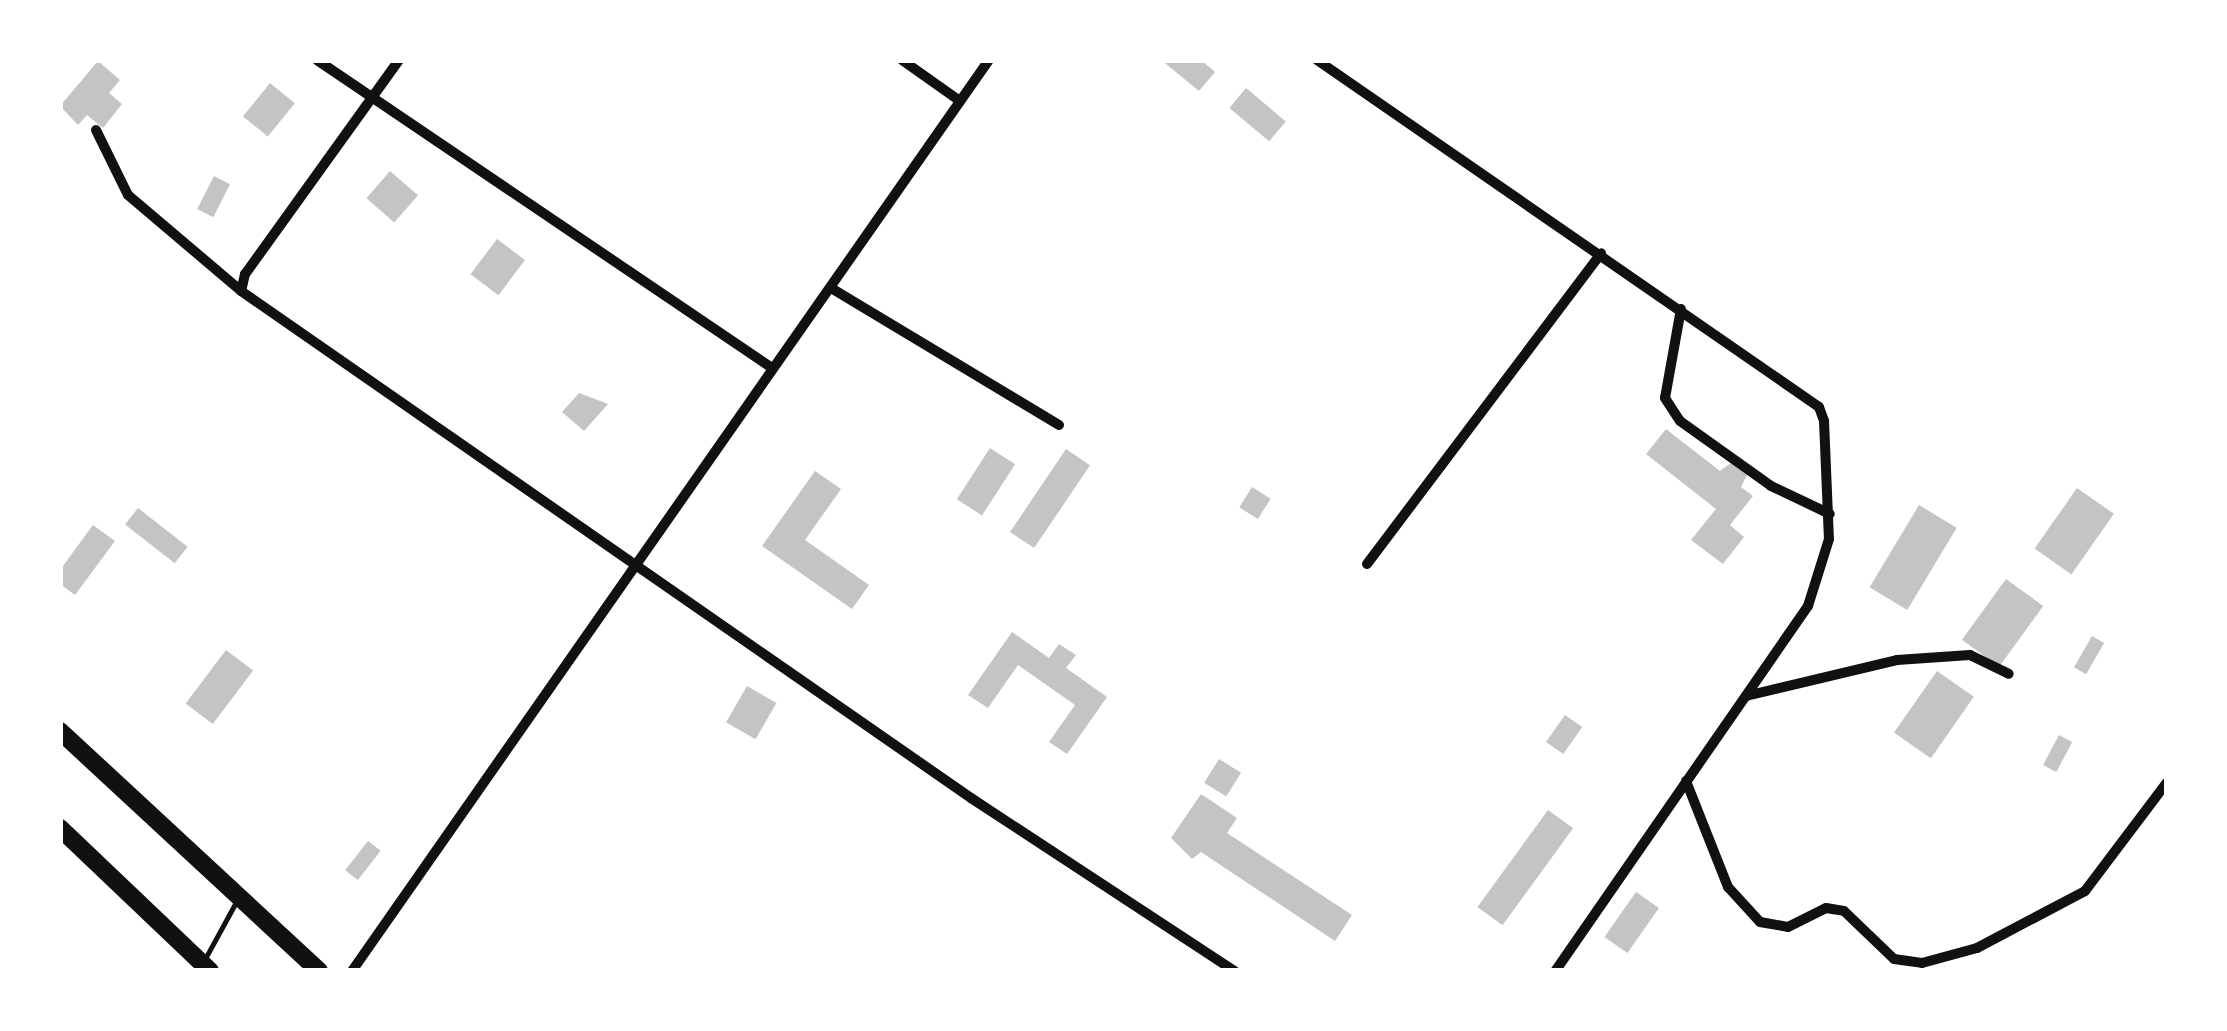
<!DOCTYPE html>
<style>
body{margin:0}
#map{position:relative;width:2227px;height:1031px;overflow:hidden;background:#fff;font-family:"Varela Round",sans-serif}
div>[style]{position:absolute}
.building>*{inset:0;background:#c4c4c4;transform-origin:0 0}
.service>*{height:4.5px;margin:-2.25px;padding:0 2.25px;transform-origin:2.25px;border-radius:2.25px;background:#111}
.minor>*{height:10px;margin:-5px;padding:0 5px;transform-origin:5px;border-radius:5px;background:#111}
.trunk>*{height:18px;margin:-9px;padding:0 9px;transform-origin:9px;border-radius:9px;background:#111}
span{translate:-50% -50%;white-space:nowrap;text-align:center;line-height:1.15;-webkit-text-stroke:9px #fff;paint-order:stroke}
.frame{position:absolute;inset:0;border:63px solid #fff;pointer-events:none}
</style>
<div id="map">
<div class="building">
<div style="clip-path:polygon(1161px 60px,1201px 60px,1215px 72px,1199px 91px)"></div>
<div style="clip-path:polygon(98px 61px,120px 80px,109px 93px,122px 104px,103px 128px,87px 115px,78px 125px,60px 106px)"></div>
<div style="left:270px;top:83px;width:32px;height:43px;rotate:39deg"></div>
<div style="left:1246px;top:88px;width:52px;height:26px;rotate:40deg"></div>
<div style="left:390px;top:171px;width:37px;height:36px;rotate:41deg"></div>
<div style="left:214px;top:176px;width:18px;height:37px;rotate:27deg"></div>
<div style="left:497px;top:239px;width:35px;height:44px;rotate:37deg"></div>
<div style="clip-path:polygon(579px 393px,608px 404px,584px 431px,562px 412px)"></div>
<div style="clip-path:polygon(1666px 429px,1720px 471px,1731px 463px,1747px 475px,1741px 487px,1753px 496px,1730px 525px,1744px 537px,1723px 564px,1691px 540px,1716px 509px,1646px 454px)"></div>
<div style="left:990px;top:448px;width:30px;height:61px;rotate:33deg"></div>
<div style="left:1066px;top:449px;width:29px;height:100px;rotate:34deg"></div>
<div style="clip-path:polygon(815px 471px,841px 489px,805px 540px,869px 585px,852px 609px,762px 546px)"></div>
<div style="left:1252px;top:487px;width:22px;height:24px;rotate:32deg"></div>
<div style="left:2077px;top:488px;width:45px;height:74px;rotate:35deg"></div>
<div style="left:1919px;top:505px;width:44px;height:96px;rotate:31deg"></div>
<div style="left:138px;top:508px;width:63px;height:21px;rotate:38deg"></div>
<div style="clip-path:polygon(93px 525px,115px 541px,75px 595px,60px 584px,60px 570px)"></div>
<div style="left:2006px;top:579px;width:46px;height:75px;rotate:36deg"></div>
<div style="clip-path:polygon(1012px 632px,1049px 658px,1059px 644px,1076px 655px,1066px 668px,1107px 697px,1067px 754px,1049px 742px,1075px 705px,1018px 665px,988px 708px,968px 695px)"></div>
<div style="left:2092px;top:636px;width:14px;height:36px;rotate:30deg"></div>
<div style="left:226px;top:650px;width:34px;height:67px;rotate:37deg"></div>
<div style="left:1937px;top:671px;width:45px;height:75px;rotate:35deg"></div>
<div style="left:747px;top:686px;width:34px;height:42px;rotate:30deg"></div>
<div style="left:1565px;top:715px;width:21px;height:33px;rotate:35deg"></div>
<div style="left:2059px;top:735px;width:15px;height:34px;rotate:28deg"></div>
<div style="left:1219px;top:759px;width:26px;height:28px;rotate:32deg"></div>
<div style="clip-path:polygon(1201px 794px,1237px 818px,1227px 833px,1352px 915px,1335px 941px,1201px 852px,1192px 859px,1171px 838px)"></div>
<div style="left:1548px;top:810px;width:31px;height:120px;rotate:36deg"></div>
<div style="left:368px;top:841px;width:16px;height:37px;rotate:38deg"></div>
<div style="left:1636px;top:892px;width:28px;height:55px;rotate:35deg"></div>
</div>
<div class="service">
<div style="left:206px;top:957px;width:60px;rotate:-61.3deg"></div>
</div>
<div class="minor">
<div style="left:317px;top:60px;width:549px;rotate:34.09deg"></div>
<div style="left:399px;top:60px;width:264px;rotate:125.7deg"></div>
<div style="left:245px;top:274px;width:17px;rotate:103deg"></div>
<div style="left:241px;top:291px;width:889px;rotate:34.78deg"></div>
<div style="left:971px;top:798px;width:315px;rotate:33.3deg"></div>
<div style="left:902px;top:60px;width:71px;rotate:35.3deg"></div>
<div style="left:1317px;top:60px;width:610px;rotate:34.65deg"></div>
<div style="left:1819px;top:407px;width:15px;rotate:70deg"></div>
<div style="left:1824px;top:421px;width:118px;rotate:87.6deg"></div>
<div style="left:1829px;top:539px;width:70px;rotate:107.4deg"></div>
<div style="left:1808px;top:606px;width:444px;rotate:124.7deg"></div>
<div style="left:96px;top:130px;width:72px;rotate:63.8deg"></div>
<div style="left:128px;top:195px;width:148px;rotate:40.3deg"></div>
<div style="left:831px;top:288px;width:266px;rotate:31deg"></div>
<div style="left:1681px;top:309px;width:90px;rotate:100.2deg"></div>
<div style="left:1665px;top:398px;width:27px;rotate:57deg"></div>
<div style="left:1680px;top:421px;width:112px;rotate:35.5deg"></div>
<div style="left:1771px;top:486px;width:65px;rotate:25.4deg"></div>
<div style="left:1367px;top:564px;width:389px;rotate:-53deg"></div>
<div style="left:1746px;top:696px;width:155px;rotate:-13.4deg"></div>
<div style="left:1897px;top:660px;width:73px;rotate:-3.9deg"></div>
<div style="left:1970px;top:655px;width:43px;rotate:26deg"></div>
<div style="left:1686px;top:781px;width:114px;rotate:68.4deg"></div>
<div style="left:1728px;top:887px;width:47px;rotate:47.6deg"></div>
<div style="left:1760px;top:922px;width:28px;rotate:10deg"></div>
<div style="left:1788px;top:927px;width:42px;rotate:-26.6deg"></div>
<div style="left:1826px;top:908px;width:18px;rotate:9deg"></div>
<div style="left:1844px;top:911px;width:69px;rotate:43.8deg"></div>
<div style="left:1894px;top:959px;width:28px;rotate:8deg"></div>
<div style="left:1922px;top:963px;width:57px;rotate:-15.3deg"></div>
<div style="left:1977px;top:948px;width:122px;rotate:-27.8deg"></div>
<div style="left:2085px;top:891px;width:136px;rotate:-53deg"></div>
<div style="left:352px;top:971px;width:1112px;rotate:-55.04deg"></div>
</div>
<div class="trunk">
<div style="left:60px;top:731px;width:353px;rotate:42.8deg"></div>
<div style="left:60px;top:828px;width:207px;rotate:43.6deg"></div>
</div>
<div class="frame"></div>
</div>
